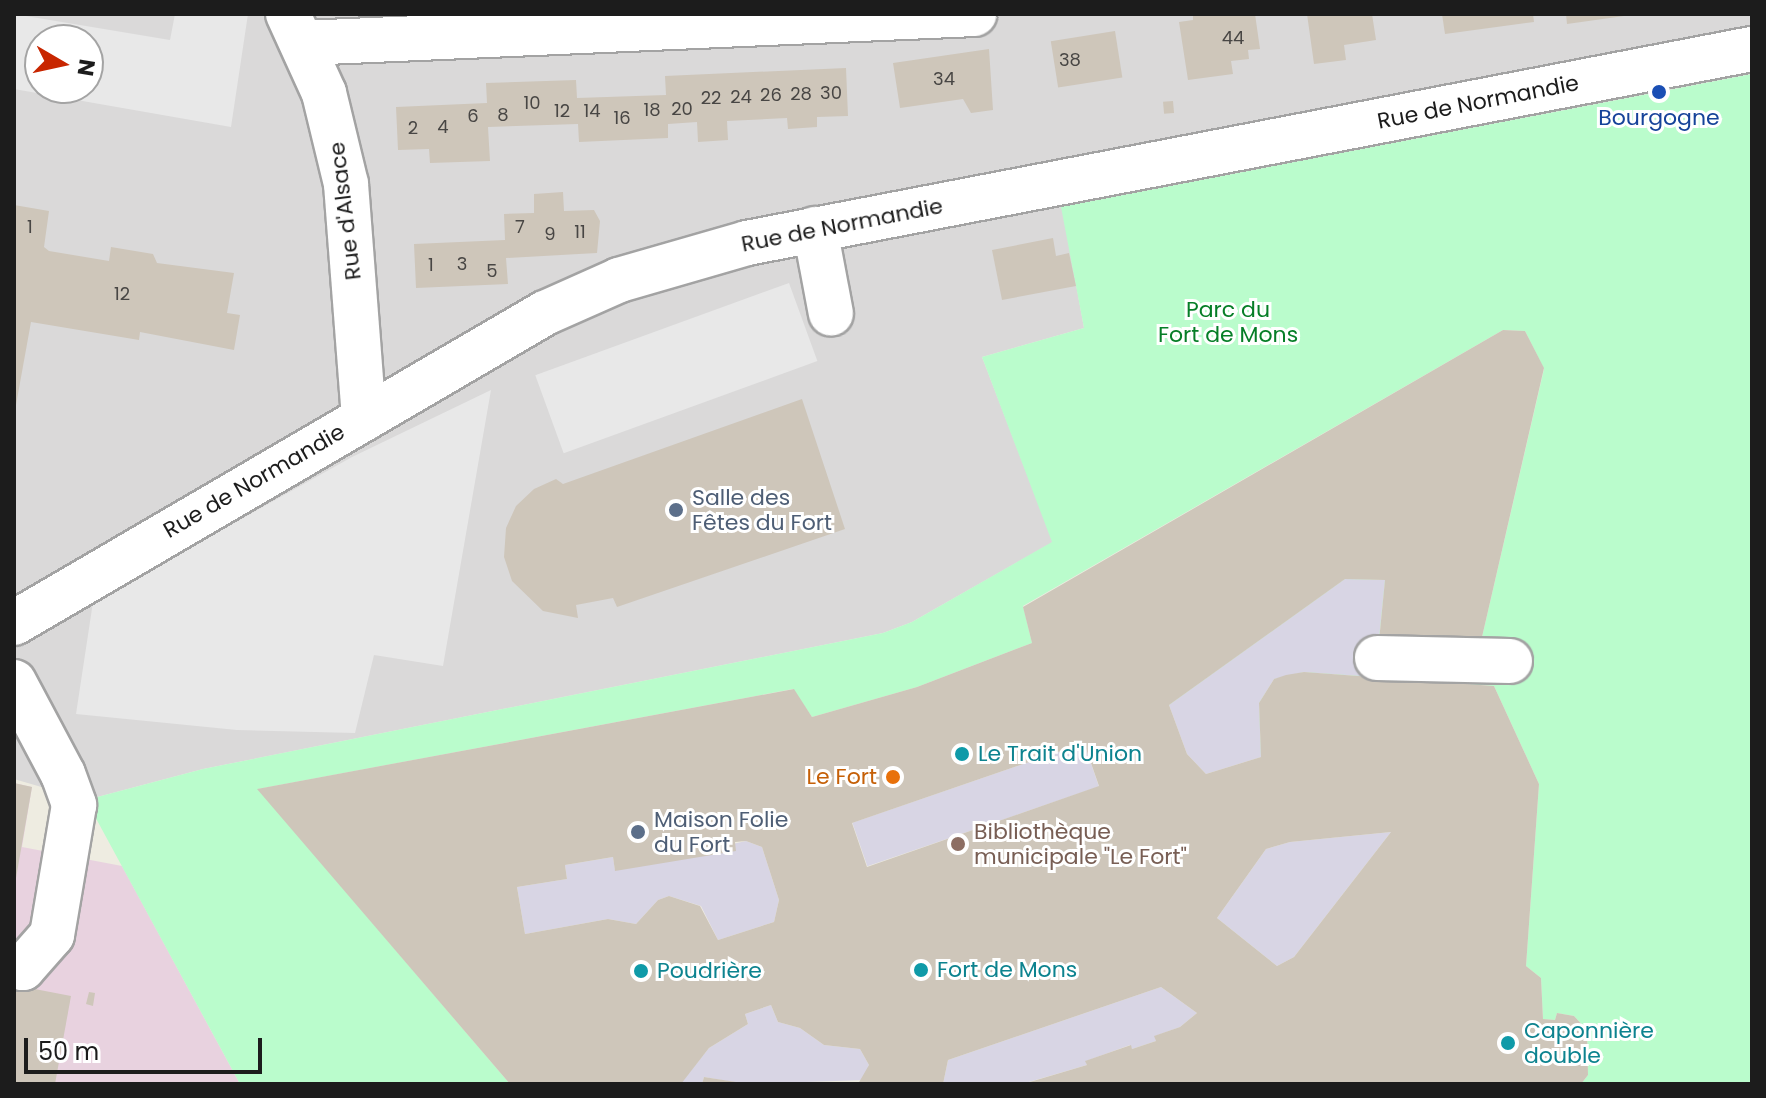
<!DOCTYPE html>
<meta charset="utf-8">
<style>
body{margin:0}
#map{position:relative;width:1766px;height:1098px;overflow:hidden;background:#eeece1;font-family:Poppins,sans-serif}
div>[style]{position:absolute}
.residential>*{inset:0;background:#dad9d9}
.industrial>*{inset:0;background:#e8d2df}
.park>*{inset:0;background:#bafccc}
.parking>*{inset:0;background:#e8e8e8;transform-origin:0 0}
.plaza>*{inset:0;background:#d8d5e4;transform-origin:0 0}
.building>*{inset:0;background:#cec6ba;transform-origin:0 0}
.roads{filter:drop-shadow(2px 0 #a3a3a3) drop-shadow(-2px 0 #a3a3a3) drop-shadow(0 2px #a3a3a3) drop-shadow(0 -2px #a3a3a3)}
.minor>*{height:44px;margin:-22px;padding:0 22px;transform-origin:22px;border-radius:22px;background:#fff}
.dots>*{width:22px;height:22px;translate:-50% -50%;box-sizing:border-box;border:4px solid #fff;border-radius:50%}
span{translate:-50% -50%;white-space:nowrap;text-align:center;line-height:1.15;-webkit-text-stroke:6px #fff;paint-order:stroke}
.number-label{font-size:18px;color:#484644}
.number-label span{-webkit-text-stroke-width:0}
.street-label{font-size:22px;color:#1c1c1c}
.transit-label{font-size:22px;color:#164399}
.park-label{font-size:22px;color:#067e27}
.service-label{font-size:22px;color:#4e5e75}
.left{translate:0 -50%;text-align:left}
.culture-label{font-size:22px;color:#0d838f}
.food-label{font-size:22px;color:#c56008}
.right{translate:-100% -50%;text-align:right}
.education-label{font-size:22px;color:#785e54}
.frame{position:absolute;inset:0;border:16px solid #1c1c1c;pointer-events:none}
.north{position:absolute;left:24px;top:24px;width:80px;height:80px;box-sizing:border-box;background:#fff;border:2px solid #a4a4a4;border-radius:50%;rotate:99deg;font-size:22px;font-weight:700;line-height:32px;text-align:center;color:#1c1c1c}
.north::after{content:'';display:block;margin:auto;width:28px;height:36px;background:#c82600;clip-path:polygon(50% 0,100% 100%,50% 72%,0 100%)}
.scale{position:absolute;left:24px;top:1038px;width:238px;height:36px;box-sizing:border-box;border:4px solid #1c1c1c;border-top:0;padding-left:10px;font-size:24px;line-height:28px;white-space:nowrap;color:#1c1c1c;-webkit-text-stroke:6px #fff;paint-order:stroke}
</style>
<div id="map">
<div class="residential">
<div style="clip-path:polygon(evenodd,14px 14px,1752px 14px,1752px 74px,1062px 207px,1084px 328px,982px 357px,1053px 542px,912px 622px,883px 633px,203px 769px,86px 800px,14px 779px,14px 14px,40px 40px,88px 40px,88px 88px,40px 88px,40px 40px)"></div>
</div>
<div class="industrial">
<div style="clip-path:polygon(14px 783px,32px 787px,22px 847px,122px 866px,240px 1084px,14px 1084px)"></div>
</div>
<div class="park">
<div style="clip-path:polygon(1752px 74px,1752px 1084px,1581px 1084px,1588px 1075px,1587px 1030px,1574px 1016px,1557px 1013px,1555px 1020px,1543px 1019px,1541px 978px,1526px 966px,1539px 784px,1494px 686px,1304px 672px,1286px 675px,1273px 679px,1259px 703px,1261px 757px,1169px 705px,1345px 579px,1385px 580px,1379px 640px,1482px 637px,1544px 369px,1525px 331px,1503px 330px,1023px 606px,1032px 643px,917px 687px,812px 717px,793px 689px,258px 789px,510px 1084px,240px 1084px,86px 800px,203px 769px,883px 633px,912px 622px,1052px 542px,982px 357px,1084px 328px,1061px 207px)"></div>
</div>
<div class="parking">
<div style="clip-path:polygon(evenodd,14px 14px,170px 40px,175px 14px,248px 14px,231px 127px,14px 89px,14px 14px,40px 40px,88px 40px,88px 88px,40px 88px,40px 40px)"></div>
<div style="left:789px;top:283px;width:83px;height:270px;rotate:70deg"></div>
<div style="clip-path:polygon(491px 390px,443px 666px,374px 655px,355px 733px,237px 730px,76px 714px,93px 602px,352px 457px)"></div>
</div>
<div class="plaza">
<div style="clip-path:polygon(1345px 579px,1385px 580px,1375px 677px,1304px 672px,1274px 679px,1259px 703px,1261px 757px,1206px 774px,1187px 754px,1169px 705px)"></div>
<div style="left:1084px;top:743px;width:46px;height:245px;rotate:71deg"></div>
<div style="clip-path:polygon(1391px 832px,1294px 957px,1277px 966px,1217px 918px,1266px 849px,1290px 842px)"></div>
<div style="clip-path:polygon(746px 841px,762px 847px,779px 900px,774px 922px,718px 940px,701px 906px,669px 896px,658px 900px,636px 924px,608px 919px,525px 934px,517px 887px,567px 879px,565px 865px,613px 857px,615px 870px)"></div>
<div style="clip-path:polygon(1161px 987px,1197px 1013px,1180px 1027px,1155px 1036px,1156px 1041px,1132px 1049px,1130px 1045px,1086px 1061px,1087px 1065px,1022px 1084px,943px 1084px,948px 1060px)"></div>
<div style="clip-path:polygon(771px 1005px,778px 1022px,800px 1028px,824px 1045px,860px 1049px,869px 1065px,865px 1080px,745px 1084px,704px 1077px,702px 1084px,681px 1083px,709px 1048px,748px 1024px,745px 1014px)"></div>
</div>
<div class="building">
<div style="clip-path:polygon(1193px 14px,1255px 14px,1260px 49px,1248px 50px,1249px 59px,1231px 61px,1233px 74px,1188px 80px,1179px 22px,1193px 20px)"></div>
<div style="clip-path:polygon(1307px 14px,1372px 14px,1376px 40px,1344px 45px,1346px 60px,1314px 64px)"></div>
<div style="clip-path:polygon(1442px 14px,1533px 14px,1534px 22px,1445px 34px)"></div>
<div style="clip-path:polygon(1566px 14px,1624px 14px,1624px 16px,1567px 24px)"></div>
<div style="left:1115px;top:31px;width:47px;height:65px;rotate:81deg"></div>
<div style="clip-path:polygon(989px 49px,993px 110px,971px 113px,963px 99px,900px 108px,893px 63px)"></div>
<div style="clip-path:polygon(846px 68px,848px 116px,817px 117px,817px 127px,788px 129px,787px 118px,727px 121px,728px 140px,698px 142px,697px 122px,668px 124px,668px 138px,579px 142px,578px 124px,488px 127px,490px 161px,430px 163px,429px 149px,398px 150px,396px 107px,487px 103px,486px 83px,576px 80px,577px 98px,666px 95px,665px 76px)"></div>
<div style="left:1173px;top:101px;width:12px;height:10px;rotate:85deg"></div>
<div style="clip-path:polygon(563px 192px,564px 211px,594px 210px,600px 221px,597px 253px,506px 258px,508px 284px,416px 288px,414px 244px,505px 240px,504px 214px,534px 213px,534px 194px)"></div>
<div style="clip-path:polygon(14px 205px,49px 211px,44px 247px,49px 251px,109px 261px,111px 247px,153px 254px,157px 263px,234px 273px,227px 313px,240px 315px,234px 350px,140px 332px,139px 340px,31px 322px,14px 416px)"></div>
<div style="clip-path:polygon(1053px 238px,1056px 256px,1069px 253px,1076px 286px,1002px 300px,992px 250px)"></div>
<div style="clip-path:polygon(evenodd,1503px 330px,1525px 331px,1544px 368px,1482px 637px,1379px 641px,1385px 580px,1345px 579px,1169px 705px,1187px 754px,1206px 774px,1261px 757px,1259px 703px,1274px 679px,1286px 675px,1304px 672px,1494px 686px,1539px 784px,1526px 966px,1541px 978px,1543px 1019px,1555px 1020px,1557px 1013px,1574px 1016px,1587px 1030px,1588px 1075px,1581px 1084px,1023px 1084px,1087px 1065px,1085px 1061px,1131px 1045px,1132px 1049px,1156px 1041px,1154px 1036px,1180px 1027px,1197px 1013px,1161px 987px,948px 1060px,943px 1084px,858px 1084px,869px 1065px,860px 1049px,824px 1045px,800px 1028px,778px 1022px,771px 1005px,745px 1014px,748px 1024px,709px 1048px,681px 1084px,510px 1084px,257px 789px,794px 689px,812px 717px,917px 687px,1032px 643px,1023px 607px,1503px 330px,1084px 743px,1099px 786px,867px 867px,852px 823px,1084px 743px,1503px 330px,1391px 832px,1294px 957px,1277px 966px,1217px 918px,1266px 849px,1290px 842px,1391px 832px,1503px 330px,746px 841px,762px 847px,779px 900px,774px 922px,718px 940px,700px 906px,669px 896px,658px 900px,636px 924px,608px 919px,525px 934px,517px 887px,567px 879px,565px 865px,613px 857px,615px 871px,736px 851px,735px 842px,746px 841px)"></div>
<div style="clip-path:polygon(802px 399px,845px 529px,617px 607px,613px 598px,576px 605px,578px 618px,543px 611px,512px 581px,504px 557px,506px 528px,516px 506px,534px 489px,556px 479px,563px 484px)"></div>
<div style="clip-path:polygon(14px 783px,32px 787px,16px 878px,14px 878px)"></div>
<div style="clip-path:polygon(14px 985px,71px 996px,55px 1084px,14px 1082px)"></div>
<div style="clip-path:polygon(89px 992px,95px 993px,93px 1006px,86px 1004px)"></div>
<div style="clip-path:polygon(704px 1077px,736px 1082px,736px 1084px,702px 1084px)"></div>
</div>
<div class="roads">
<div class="minor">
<div style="left:288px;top:14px;width:87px;rotate:65.5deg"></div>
<div style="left:324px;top:93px;width:94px;rotate:76.4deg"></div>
<div style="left:346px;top:184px;width:235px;rotate:85.6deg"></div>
<div style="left:303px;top:43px;width:672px;rotate:-2.47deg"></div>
<div style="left:815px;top:229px;width:86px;rotate:79.3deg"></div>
<div style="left:14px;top:623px;width:615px;rotate:-30.28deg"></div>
<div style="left:545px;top:313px;width:81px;rotate:-24deg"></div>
<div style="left:619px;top:280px;width:133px;rotate:-16.1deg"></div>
<div style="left:747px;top:243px;width:1024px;rotate:-10.93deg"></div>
<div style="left:1377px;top:658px;width:133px;rotate:1.3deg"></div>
<div style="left:14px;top:682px;width:104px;rotate:62deg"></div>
<div style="left:63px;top:774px;width:33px;rotate:70deg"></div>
<div style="left:74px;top:805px;width:132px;rotate:99.6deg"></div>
<div style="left:52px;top:935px;width:44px;rotate:131.3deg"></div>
<div style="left:23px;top:968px;width:9px;rotate:-167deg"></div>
</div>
</div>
<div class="dots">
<div style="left:1659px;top:92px;background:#1a4fb4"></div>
<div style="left:676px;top:510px;background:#5c6f8a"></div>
<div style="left:962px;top:754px;background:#0f9aa8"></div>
<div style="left:893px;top:777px;background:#e8710a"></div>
<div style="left:638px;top:832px;background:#5c6f8a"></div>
<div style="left:958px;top:844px;background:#8d6e63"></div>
<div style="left:921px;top:970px;background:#0f9aa8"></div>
<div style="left:641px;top:971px;background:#0f9aa8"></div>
<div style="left:1508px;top:1043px;background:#0f9aa8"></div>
</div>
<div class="number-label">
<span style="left:1233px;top:38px">44</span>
<span style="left:1070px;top:60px">38</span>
<span style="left:944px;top:79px">34</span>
<span style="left:831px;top:93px">30</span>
<span style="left:801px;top:94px">28</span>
<span style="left:771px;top:95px">26</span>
<span style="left:741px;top:97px">24</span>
<span style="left:711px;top:98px">22</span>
<span style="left:532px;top:103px">10</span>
<span style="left:682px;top:109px">20</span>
<span style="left:652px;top:110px">18</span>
<span style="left:562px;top:111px">12</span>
<span style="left:592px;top:111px">14</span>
<span style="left:503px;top:115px">8</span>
<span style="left:473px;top:116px">6</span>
<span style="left:622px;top:118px">16</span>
<span style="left:443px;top:127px">4</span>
<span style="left:413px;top:128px">2</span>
<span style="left:30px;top:227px">1</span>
<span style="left:520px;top:227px">7</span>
<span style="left:580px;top:232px">11</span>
<span style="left:550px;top:234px">9</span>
<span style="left:462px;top:264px">3</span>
<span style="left:431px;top:265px">1</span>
<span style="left:492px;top:271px">5</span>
<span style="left:122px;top:294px">12</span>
</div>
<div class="street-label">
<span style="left:1478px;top:102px;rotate:-11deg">Rue de Normandie</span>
<span style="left:345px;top:211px;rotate:-97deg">Rue d'Alsace</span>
<span style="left:842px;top:225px;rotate:-11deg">Rue de Normandie</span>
<span style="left:254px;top:481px;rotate:-30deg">Rue de Normandie</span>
</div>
<div class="transit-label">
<span style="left:1659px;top:118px">Bourgogne</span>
</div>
<div class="park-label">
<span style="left:1228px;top:322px">Parc du<br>Fort de Mons</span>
</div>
<div class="service-label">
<span class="left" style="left:692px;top:510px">Salle des<br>Fêtes du Fort</span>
<span class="left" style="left:654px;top:832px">Maison Folie<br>du Fort</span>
</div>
<div class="culture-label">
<span class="left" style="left:978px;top:754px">Le Trait d'Union</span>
<span class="left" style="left:937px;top:970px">Fort de Mons</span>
<span class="left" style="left:657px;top:971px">Poudrière</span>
<span class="left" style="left:1524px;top:1043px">Caponnière<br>double</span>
</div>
<div class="food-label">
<span class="right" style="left:877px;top:777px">Le Fort</span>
</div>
<div class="education-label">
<span class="left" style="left:974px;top:844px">Bibliothèque<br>municipale "Le Fort"</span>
</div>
<div class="frame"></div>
<div class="north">N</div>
<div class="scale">50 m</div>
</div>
